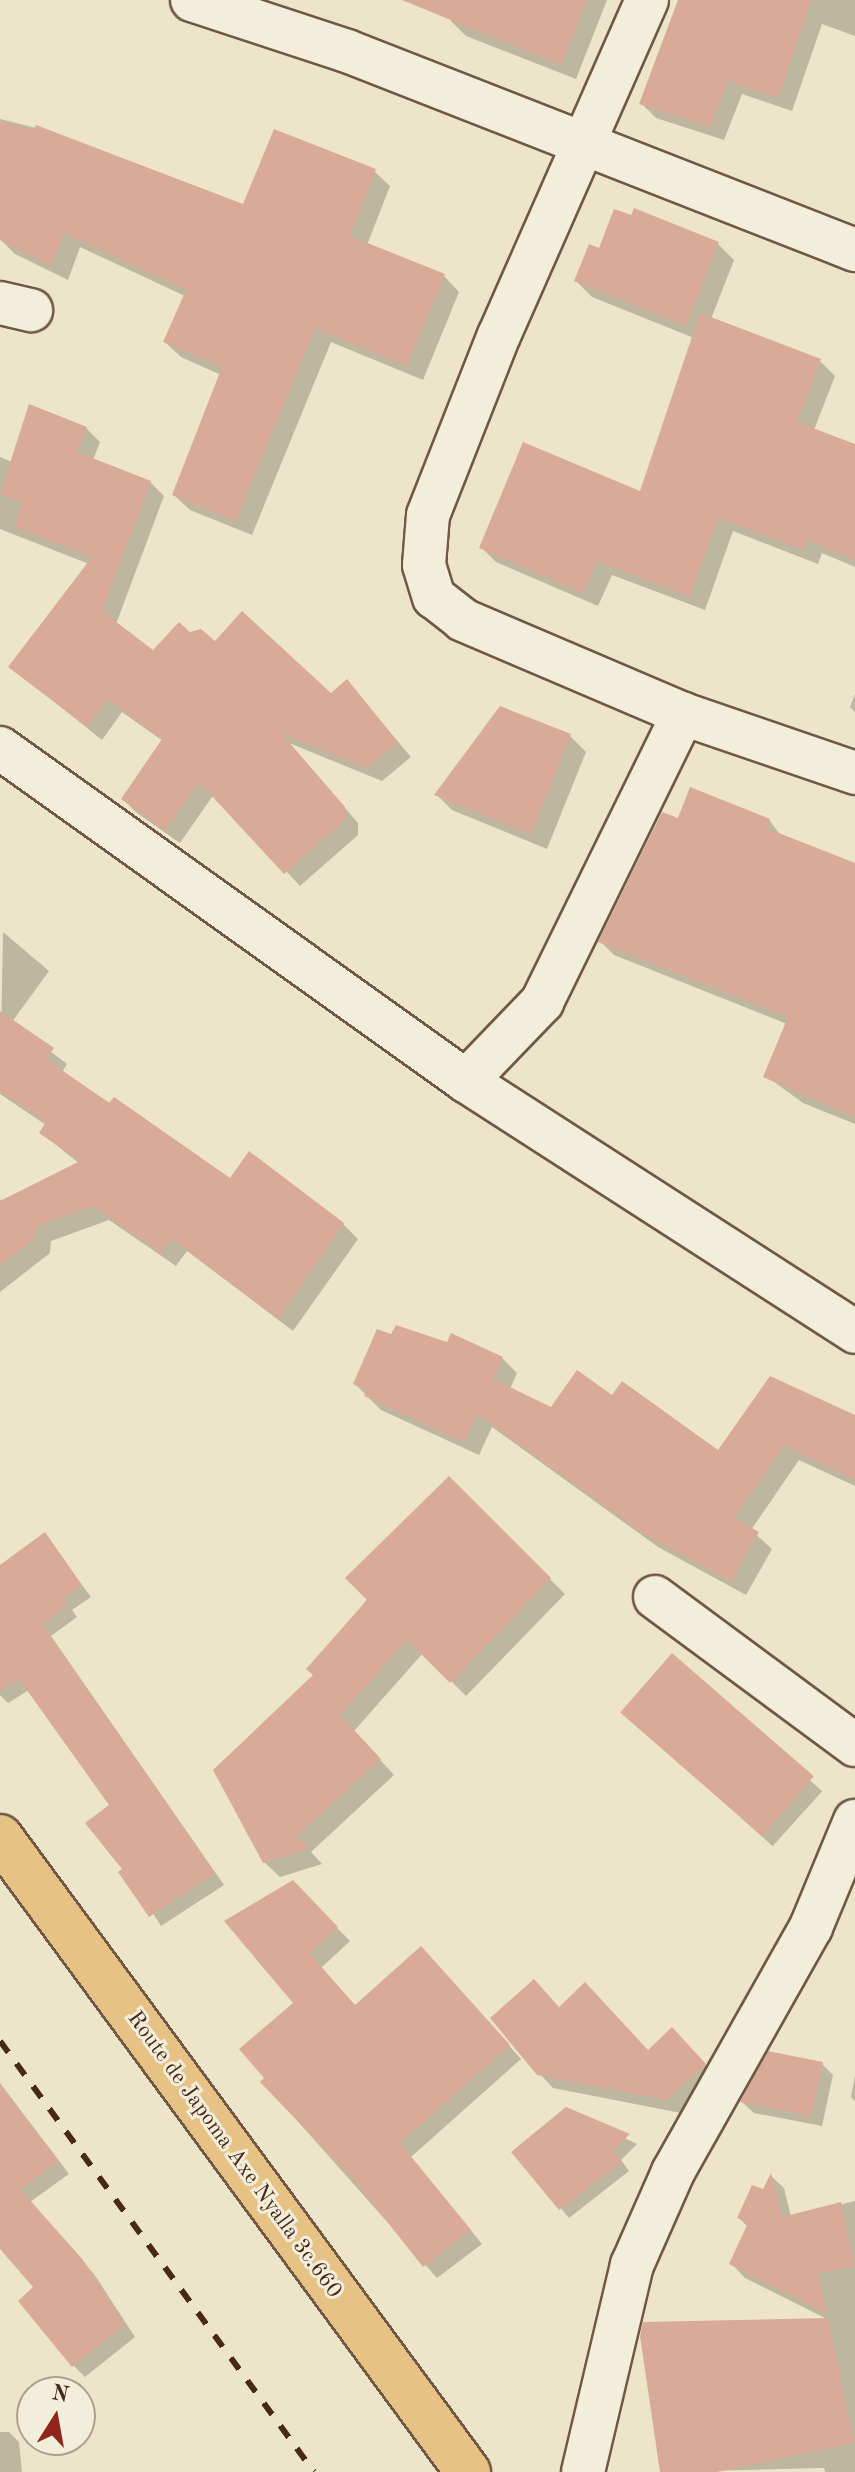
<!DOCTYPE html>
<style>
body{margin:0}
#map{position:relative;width:855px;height:2472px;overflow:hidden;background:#ede5c9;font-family:"Old Standard TT",serif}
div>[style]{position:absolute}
.shadow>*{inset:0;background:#0003;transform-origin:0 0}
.building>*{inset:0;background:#d9aa98;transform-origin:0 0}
.roads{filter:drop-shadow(2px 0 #715844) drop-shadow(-2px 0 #715844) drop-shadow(0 2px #715844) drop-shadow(0 -2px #715844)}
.minor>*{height:42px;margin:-21px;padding:0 21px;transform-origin:21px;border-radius:21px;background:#f3eedc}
.primary>*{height:44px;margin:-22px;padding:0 22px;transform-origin:22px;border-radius:22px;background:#e6c284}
.rail>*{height:6px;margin-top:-3px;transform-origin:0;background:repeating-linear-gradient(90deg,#482917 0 14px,transparent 0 28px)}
span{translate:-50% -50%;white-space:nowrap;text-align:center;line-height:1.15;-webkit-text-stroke:6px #f3eedc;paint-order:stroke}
.street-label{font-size:22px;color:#482917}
.north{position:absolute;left:16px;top:2376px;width:80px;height:80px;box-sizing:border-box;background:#f3eedc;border:2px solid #af9f8d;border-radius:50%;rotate:11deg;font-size:22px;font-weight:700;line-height:32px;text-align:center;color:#482917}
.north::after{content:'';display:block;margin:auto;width:28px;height:36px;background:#8f2418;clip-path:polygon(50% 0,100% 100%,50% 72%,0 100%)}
</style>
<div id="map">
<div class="shadow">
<div style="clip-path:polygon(459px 0,607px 0,576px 79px,466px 36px,451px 21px)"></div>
<div style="clip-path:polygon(680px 0,855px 0,855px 36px,822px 24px,792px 111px,742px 94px,724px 140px,656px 118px,642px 104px)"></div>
<div style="clip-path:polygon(0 119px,44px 130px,244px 206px,374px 171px,390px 186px,367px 245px,444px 276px,459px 292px,423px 380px,331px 342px,252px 535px,190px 510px,174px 495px,221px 375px,181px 357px,165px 342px,185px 296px,80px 247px,68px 280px,15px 254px,0 239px)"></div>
<div style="clip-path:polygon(718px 244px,734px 260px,711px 319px,820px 361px,835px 376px,814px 430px,855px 446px,855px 567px,822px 553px,818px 564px,733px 531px,705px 610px,612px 575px,598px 606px,496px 562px,481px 547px,641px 493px,694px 338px,592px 297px,576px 281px,600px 251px)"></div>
<div style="clip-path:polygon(86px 428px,100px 442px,93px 460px,150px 482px,164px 496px,116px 624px,153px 653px,189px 634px,331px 695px,347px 682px,411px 757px,382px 781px,289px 743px,358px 823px,358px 835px,300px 886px,214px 794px,180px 843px,137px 813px,123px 799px,163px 741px,122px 712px,102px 740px,11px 667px,89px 564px,0 529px,0 457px,12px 462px)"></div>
<div style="clip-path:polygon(855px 694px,855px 712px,850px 707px)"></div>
<div style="clip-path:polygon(570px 736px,586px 752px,547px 849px,452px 810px,437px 795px)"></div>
<div style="clip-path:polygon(679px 820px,769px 820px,782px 837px,855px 865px,855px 1124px,803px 1103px,766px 1076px,787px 1024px,614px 955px,601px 942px)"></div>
<div style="clip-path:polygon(3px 932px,49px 971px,12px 1022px,67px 1064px,62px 1072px,230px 1181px,343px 1224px,358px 1239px,293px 1331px,187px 1251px,176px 1266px,109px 1220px,51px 1241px,50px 1253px,0 1292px,0 1199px,2px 1203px,80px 1164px,41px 1133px,46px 1125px,0 1094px)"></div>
<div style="clip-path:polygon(502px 1358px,517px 1373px,510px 1389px,551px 1409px,612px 1398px,719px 1453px,855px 1417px,855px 1486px,799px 1460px,751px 1530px,772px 1549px,746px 1595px,658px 1547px,492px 1427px,479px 1455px,381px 1410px,355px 1384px)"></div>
<div style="clip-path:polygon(449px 1479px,565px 1594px,466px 1696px,423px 1653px,354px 1731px,394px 1775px,311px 1852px,322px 1864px,280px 1877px,264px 1862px,315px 1675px)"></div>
<div style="clip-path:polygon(45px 1535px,91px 1597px,72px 1610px,77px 1617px,51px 1636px,224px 1885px,161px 1926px,125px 1869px,112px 1806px,29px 1690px,8px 1703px,0 1695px,0 1568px)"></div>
<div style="left:672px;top:1656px;width:202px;height:74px;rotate:42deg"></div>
<div style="clip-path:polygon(292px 1882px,350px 1941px,321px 1968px,356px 2007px,433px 1961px,521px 2059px,411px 2157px,482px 2244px,437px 2278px,263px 2082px,296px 2003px)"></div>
<div style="clip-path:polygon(559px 2009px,649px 2052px,686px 2044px,718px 2078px,681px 2113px,553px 2088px,539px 2073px)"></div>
<div style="clip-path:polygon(822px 2064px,833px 2075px,822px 2126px,754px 2113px,742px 2102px)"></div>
<div style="clip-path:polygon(855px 2075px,855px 2101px,851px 2097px)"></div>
<div style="clip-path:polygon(0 2083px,69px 2174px,30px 2202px,94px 2274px,135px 2337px,85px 2377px,73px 2365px,36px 2287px,0 2246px)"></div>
<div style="clip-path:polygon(566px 2110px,637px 2144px,621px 2160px,629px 2171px,569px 2218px,514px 2152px)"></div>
<div style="clip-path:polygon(771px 2176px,784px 2188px,791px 2217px,855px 2201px,855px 2472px,825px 2472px,824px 2468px,662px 2472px,645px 2324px,829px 2320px,745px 2278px,732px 2264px,748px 2227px,739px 2218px,764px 2192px)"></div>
<div style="clip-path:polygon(0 2432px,9px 2432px,19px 2442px,22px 2472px,0 2472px)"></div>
</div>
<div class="building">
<div style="clip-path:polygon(402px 0,587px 0,561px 65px)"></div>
<div style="clip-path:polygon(678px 0,812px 0,778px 98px,728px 81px,710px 127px,639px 104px)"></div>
<div style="clip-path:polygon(0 121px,34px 130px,36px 125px,243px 204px,274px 129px,376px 169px,350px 236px,445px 274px,407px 366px,315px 328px,236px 521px,172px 495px,222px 367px,163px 342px,186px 290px,64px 233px,52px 266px,0 240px)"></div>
<div style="clip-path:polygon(634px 208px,719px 242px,686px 326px,574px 281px,589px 244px,599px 248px,614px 209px,631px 215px)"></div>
<div style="clip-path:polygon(700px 313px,821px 359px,797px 422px,855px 444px,855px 560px,807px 540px,803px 550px,718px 518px,690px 597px,597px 561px,583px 593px,479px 548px,523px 442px,640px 491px)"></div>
<div style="clip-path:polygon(29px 404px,87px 427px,77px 452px,151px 481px,102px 611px,153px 650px,179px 622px,190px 632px,201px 629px,215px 641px,242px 611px,331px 693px,347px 679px,398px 742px,367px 768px,281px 733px,345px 807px,345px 820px,284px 874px,199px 782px,165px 831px,121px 799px,162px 739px,107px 699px,87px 727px,8px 667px,92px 557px,14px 527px,23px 503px,0 494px)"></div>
<div style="clip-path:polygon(500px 706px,571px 734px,531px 834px,434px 795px)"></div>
<div style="clip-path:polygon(690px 787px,770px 819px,766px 828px,855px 863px,855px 1117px,763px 1077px,788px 1017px,598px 942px,662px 812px,678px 818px)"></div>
<div style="clip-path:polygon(0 1011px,54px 1048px,46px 1059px,109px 1103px,114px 1097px,230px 1178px,249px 1151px,344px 1223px,278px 1319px,171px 1238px,161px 1253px,93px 1206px,37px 1226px,36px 1238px,0 1265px,0 1201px,80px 1161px,39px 1133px,46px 1122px,0 1091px)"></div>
<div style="clip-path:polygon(396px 1325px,447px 1342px,451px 1333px,503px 1357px,493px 1379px,551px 1407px,577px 1370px,612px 1395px,622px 1381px,718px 1450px,770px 1376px,855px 1415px,855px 1480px,784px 1446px,734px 1518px,759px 1532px,731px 1582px,641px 1532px,477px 1414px,464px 1442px,364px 1396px,367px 1391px,353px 1384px,377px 1329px,391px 1334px)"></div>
<div style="clip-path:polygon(449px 1476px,551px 1578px,450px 1683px,407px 1640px,340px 1715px,381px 1759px,297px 1836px,310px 1848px,263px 1863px,213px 1770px,313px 1675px,306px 1669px,367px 1600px,345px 1578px)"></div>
<div style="clip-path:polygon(45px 1532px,82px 1585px,63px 1599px,67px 1606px,42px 1624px,215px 1873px,149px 1917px,118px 1872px,122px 1869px,85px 1823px,109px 1805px,19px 1679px,0 1691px,0 1565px)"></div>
<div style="left:672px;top:1653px;width:188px;height:79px;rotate:41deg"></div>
<div style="clip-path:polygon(293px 1880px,338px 1927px,310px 1954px,355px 2005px,421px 1946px,510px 2045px,400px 2143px,471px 2230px,423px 2267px,355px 2181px,260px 2082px,264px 2078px,239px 2049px,293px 2003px,224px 1921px)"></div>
<div style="clip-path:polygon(534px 1979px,559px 2007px,585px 1982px,648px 2050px,672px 2027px,706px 2064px,667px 2100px,537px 2075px,490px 2018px)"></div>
<div style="clip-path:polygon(768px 2051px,823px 2062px,811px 2116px,740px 2102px)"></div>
<div style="clip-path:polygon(0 2085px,59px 2161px,20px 2189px,83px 2260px,125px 2324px,72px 2367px,18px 2301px,33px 2287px,0 2249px)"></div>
<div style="clip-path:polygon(566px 2107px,630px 2134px,613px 2150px,622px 2162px,559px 2210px,511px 2152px)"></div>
<div style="clip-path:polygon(771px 2173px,782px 2217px,841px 2202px,855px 2267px,818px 2273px,827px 2314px,729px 2264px,748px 2223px,737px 2218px,752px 2185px,763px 2189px)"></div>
<div style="clip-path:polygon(828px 2318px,854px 2443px,717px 2472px,660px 2472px,640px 2336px,643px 2322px)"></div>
</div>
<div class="roads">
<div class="minor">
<div style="left:192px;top:0;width:163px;rotate:18.2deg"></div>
<div style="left:347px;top:51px;width:546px;rotate:21.39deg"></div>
<div style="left:647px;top:0;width:366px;rotate:113.8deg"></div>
<div style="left:499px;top:335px;width:193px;rotate:111.5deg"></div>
<div style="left:428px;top:515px;width:50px;rotate:94.6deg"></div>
<div style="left:424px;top:565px;width:34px;rotate:73deg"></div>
<div style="left:434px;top:597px;width:37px;rotate:38deg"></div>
<div style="left:463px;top:620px;width:239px;rotate:23.1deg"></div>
<div style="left:683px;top:714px;width:182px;rotate:18.9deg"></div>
<div style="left:0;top:303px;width:32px;rotate:13deg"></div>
<div style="left:0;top:748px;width:573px;rotate:35.55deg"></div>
<div style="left:466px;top:1081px;width:463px;rotate:32.8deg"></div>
<div style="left:466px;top:1081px;width:110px;rotate:-46.1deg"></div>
<div style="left:542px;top:1002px;width:321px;rotate:-63.9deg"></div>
<div style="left:655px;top:1597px;width:249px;rotate:36.5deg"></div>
<div style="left:583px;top:2472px;width:213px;rotate:-76.7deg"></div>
<div style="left:632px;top:2265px;width:102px;rotate:-66.2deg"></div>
<div style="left:673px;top:2172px;width:281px;rotate:-60.6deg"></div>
<div style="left:811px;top:1927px;width:115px;rotate:-67.5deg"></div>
</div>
<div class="primary">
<div style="left:0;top:1837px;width:789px;rotate:53.61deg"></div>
</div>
</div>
<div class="rail">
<div style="left:0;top:2041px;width:533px;rotate:53.93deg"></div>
</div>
<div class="street-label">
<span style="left:234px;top:2155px;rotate:54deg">Route de Japoma Axe Nyalla 3c.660</span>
</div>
<div class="north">N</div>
</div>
